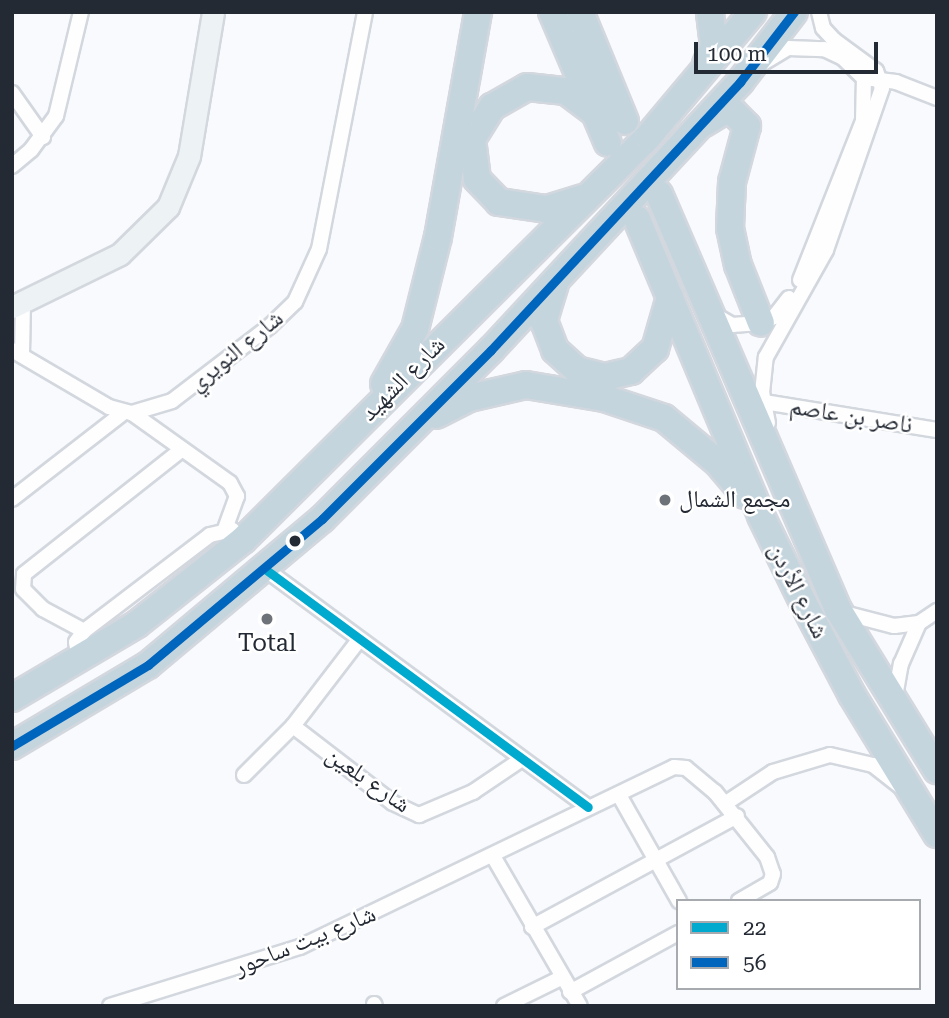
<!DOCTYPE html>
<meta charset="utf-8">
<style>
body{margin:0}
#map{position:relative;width:949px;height:1018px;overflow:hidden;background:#f8fafd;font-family:"Roboto Serif","Noto Naskh Arabic",serif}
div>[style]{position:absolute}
.roads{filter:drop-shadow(2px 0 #d3d7de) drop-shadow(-2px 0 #d3d7de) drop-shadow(0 2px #d3d7de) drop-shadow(0 -2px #d3d7de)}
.street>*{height:14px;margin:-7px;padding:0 7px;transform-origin:7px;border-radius:7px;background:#fefeff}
.secondary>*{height:21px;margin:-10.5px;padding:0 10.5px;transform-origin:10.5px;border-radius:10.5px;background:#edf2f4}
.highway>*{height:26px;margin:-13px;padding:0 13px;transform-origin:13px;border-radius:13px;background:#c5d5de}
.bus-1>*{height:9px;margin:-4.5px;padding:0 4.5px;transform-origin:4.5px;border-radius:4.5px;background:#00a9ce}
.bus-2>*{height:9px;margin:-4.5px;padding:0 4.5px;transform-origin:4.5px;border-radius:4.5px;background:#0065bd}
.dots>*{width:19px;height:19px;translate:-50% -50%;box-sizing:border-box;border:4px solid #fff;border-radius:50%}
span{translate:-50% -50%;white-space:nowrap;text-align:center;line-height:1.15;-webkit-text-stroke:5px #fff;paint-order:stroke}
.street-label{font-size:24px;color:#242a34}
.poi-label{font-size:24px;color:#242a34}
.left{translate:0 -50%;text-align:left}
.frame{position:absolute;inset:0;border:14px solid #242a34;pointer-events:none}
.legend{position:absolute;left:676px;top:899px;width:245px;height:91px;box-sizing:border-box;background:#fff;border:2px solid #a7aaae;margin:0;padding:9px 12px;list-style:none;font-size:21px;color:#242a34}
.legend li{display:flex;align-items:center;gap:14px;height:35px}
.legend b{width:35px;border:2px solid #a7aaae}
.scale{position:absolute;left:694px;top:42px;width:184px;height:32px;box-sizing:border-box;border:4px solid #242a34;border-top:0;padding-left:9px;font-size:21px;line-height:24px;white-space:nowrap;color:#242a34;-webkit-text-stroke:5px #fff;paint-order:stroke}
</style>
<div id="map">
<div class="roads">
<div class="street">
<div style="left:763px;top:63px;width:29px;rotate:-31deg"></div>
<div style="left:788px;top:48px;width:36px;rotate:2deg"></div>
<div style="left:824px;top:49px;width:21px;rotate:25deg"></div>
<div style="left:843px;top:58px;width:29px;rotate:44deg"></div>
<div style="left:864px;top:78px;width:32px;rotate:7deg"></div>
<div style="left:896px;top:82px;width:44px;rotate:21.3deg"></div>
<div style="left:12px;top:93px;width:54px;rotate:54.8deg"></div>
<div style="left:12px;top:166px;width:25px;rotate:-40deg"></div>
<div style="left:31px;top:150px;width:42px;rotate:-53.7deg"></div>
<div style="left:56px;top:116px;width:107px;rotate:-76.5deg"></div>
<div style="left:800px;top:280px;width:171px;rotate:-68.4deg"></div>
<div style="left:863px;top:121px;width:43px;rotate:-88.7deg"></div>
<div style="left:715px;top:315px;width:20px;rotate:30deg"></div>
<div style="left:732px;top:325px;width:29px;rotate:-4deg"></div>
<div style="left:761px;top:323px;width:14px;rotate:-25deg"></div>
<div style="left:774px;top:317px;width:24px;rotate:-52deg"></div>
<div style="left:12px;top:350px;width:113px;rotate:30.4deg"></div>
<div style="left:109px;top:407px;width:24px;rotate:15deg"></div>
<div style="left:132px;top:413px;width:42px;rotate:-16.7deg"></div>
<div style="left:172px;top:401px;width:123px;rotate:-37.4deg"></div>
<div style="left:270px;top:326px;width:35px;rotate:-44deg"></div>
<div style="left:295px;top:302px;width:58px;rotate:-65.6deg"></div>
<div style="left:319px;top:249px;width:241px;rotate:-79deg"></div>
<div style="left:22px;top:354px;width:52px;rotate:-88.9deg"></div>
<div style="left:764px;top:402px;width:175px;rotate:9.2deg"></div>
<div style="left:132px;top:413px;width:120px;rotate:35.5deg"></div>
<div style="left:230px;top:483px;width:15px;rotate:62deg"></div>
<div style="left:237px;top:496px;width:35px;rotate:110deg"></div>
<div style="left:768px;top:423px;width:31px;rotate:-101deg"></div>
<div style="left:762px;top:393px;width:36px;rotate:-84deg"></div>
<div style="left:766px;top:357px;width:123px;rotate:-60.7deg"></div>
<div style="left:826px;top:250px;width:171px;rotate:-70.9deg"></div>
<div style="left:882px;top:88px;width:18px;rotate:-109deg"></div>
<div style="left:876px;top:71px;width:52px;rotate:-143.6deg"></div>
<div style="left:834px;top:40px;width:16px;rotate:-133deg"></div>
<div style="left:823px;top:28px;width:16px;rotate:-104deg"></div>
<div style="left:12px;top:499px;width:140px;rotate:-37.8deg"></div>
<div style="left:265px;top:569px;width:401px;rotate:36.4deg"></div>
<div style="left:844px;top:613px;width:52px;rotate:14.6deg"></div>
<div style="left:894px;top:626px;width:25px;rotate:-7deg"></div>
<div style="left:919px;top:623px;width:22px;rotate:-34deg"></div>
<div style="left:84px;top:631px;width:47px;rotate:-151.8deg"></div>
<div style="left:43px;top:609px;width:28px;rotate:-135deg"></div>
<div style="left:23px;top:589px;width:15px;rotate:-86deg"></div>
<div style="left:24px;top:574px;width:201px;rotate:-38.3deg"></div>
<div style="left:79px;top:659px;width:17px;rotate:-100deg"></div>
<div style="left:76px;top:642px;width:14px;rotate:-54deg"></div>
<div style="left:84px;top:631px;width:158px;rotate:-37.3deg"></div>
<div style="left:210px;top:535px;width:23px;rotate:-13deg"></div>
<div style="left:232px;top:530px;width:15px;rotate:42deg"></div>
<div style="left:895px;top:697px;width:34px;rotate:-80deg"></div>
<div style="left:901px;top:664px;width:45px;rotate:-66.3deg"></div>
<div style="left:293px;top:726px;width:126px;rotate:37.6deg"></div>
<div style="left:393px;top:803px;width:29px;rotate:25deg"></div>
<div style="left:419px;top:815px;width:59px;rotate:-23.1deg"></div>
<div style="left:473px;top:792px;width:55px;rotate:-34deg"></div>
<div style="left:244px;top:775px;width:69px;rotate:-45deg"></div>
<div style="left:293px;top:726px;width:108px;rotate:-52.5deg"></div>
<div style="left:619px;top:795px;width:122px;rotate:60.5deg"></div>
<div style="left:726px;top:803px;width:56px;rotate:-33.4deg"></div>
<div style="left:773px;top:772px;width:59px;rotate:-16.6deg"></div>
<div style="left:830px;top:755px;width:44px;rotate:13.1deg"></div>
<div style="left:873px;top:765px;width:34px;rotate:38deg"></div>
<div style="left:493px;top:856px;width:173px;rotate:59.9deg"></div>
<div style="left:532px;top:927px;width:233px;rotate:-28.4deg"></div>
<div style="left:570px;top:992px;width:123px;rotate:-28.6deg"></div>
<div style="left:374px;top:1004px;width:2px;rotate:63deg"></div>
<div style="left:110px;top:1006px;width:199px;rotate:-17.3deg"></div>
<div style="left:300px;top:947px;width:415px;rotate:-25.7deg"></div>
<div style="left:674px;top:767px;width:12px;rotate:5deg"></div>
<div style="left:686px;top:768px;width:38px;rotate:40deg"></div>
<div style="left:715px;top:792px;width:83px;rotate:51.3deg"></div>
<div style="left:767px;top:857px;width:18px;rotate:71deg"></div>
<div style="left:773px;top:874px;width:9px;rotate:108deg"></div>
<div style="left:770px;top:883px;width:36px;rotate:150deg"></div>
<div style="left:504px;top:1006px;width:64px;rotate:-26.2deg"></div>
</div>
<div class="secondary">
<div style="left:12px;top:307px;width:120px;rotate:-26.1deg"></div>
<div style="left:120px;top:254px;width:67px;rotate:-44.4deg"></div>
<div style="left:168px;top:207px;width:55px;rotate:-67.6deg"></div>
<div style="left:189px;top:156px;width:146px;rotate:-80.5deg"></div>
</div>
<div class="highway">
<div style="left:552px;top:12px;width:142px;rotate:66.9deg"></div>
<div style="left:580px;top:12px;width:118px;rotate:67.6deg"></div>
<div style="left:706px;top:64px;width:20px;rotate:-66deg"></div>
<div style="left:714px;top:46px;width:34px;rotate:-97deg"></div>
<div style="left:704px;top:123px;width:21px;rotate:-31deg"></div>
<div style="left:722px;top:112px;width:11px"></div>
<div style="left:733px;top:112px;width:20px;rotate:45deg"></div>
<div style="left:747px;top:126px;width:58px;rotate:105deg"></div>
<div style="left:732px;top:182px;width:46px;rotate:92.5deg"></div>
<div style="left:730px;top:228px;width:38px;rotate:78deg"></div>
<div style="left:738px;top:265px;width:62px;rotate:68.4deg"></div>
<div style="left:659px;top:194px;width:454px;rotate:66.7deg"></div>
<div style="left:839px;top:611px;width:187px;rotate:58.4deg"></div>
<div style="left:583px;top:198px;width:39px;rotate:163deg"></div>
<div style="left:546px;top:209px;width:48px;rotate:-171.5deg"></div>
<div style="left:499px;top:202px;width:32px;rotate:-134deg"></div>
<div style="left:477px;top:179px;width:40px;rotate:-97.1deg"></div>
<div style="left:472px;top:139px;width:38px;rotate:-58deg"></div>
<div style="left:492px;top:107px;width:40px;rotate:-29.7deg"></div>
<div style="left:527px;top:87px;width:39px;rotate:6deg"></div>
<div style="left:566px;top:91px;width:38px;rotate:37deg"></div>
<div style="left:637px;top:219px;width:322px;rotate:67.3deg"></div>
<div style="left:761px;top:516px;width:96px;rotate:64deg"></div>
<div style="left:803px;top:602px;width:105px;rotate:62.2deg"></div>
<div style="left:852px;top:695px;width:163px;rotate:58.6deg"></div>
<div style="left:555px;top:284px;width:39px;rotate:107deg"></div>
<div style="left:544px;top:321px;width:31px;rotate:69deg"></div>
<div style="left:555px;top:350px;width:30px;rotate:42deg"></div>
<div style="left:577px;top:370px;width:29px;rotate:14deg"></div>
<div style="left:605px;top:377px;width:27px;rotate:-13deg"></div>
<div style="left:631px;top:371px;width:33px;rotate:-43deg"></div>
<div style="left:655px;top:349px;width:54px;rotate:-73.9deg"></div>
<div style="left:384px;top:384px;width:63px;rotate:-60.6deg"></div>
<div style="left:415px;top:329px;width:95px;rotate:-76deg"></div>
<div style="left:438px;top:237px;width:229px;rotate:-79.9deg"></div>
<div style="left:436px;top:415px;width:37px;rotate:-27deg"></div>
<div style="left:469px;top:398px;width:58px;rotate:-12.8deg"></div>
<div style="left:526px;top:385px;width:79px;rotate:9.5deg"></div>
<div style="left:604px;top:398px;width:63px;rotate:18.4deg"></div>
<div style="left:664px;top:418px;width:70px;rotate:39.8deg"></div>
<div style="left:718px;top:463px;width:42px;rotate:49.8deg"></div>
<div style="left:12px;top:698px;width:145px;rotate:-30.6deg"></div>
<div style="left:137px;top:624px;width:135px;rotate:-38.4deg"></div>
<div style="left:243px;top:540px;width:571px;rotate:-44.86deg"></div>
<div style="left:648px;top:137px;width:163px;rotate:-50deg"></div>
<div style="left:12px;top:746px;width:158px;rotate:-30.8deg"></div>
<div style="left:148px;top:665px;width:227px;rotate:-40deg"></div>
<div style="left:322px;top:519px;width:239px;rotate:-45deg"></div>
<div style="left:491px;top:350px;width:366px;rotate:-47.1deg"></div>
<div style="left:740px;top:82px;width:88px;rotate:-52.4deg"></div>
</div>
</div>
<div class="bus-1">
<div style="left:265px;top:569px;width:401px;rotate:36.4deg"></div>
</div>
<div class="bus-2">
<div style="left:12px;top:746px;width:158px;rotate:-30.8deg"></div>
<div style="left:148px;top:665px;width:227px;rotate:-40deg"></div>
<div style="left:322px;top:519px;width:239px;rotate:-45deg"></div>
<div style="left:491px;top:350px;width:366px;rotate:-47.1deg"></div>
<div style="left:740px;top:82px;width:88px;rotate:-52.4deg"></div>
</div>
<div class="dots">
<div style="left:665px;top:500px;background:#6e737a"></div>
<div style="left:295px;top:541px;background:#242a34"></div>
<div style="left:267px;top:619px;background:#6e737a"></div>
</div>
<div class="street-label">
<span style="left:236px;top:351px;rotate:-39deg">شارع النويري</span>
<span style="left:403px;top:379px;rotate:-45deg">شارع الشهيد</span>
<span style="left:851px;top:416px;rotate:9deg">ناصر بن عاصم</span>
<span style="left:798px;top:591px;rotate:63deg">شارع الأردن</span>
<span style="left:368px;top:780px;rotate:35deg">شارع بلعين</span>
<span style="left:305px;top:941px;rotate:-22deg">شارع بيت ساحور</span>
</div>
<div class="poi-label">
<span class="left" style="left:679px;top:500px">مجمع الشمال</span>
<span style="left:267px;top:644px">Total</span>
</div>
<div class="frame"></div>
<ul class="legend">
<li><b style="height:9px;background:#00a9ce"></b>22</li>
<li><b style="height:9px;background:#0065bd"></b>56</li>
</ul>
<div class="scale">100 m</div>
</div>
